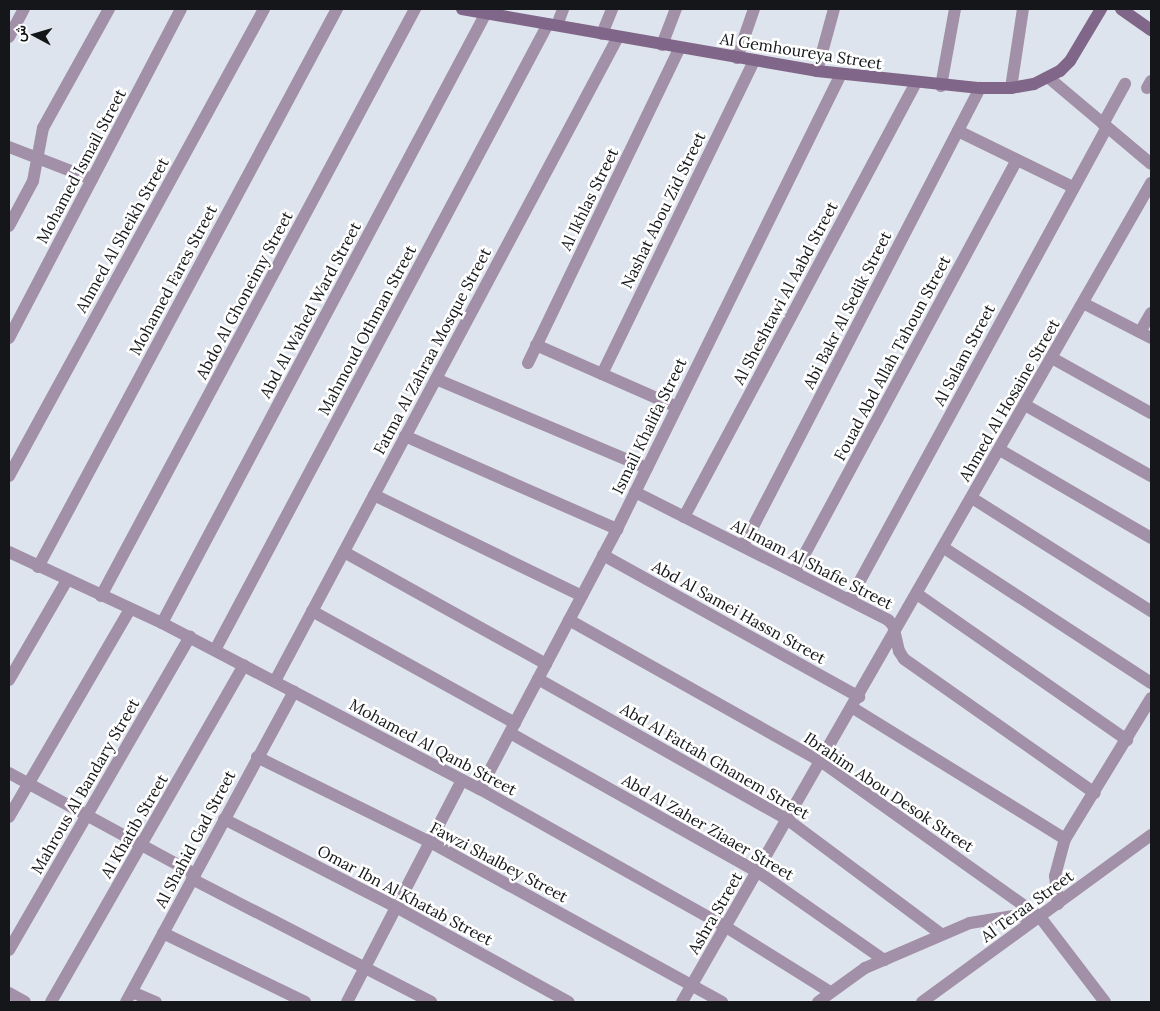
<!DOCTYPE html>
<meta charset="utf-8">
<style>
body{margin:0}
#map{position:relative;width:1160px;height:1011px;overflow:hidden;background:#dee4ed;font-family:Lora,Vazirmatn,serif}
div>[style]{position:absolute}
.street>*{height:12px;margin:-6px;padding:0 6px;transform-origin:6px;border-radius:6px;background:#a190a7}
.secondary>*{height:12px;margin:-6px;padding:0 6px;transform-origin:6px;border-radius:6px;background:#806789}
span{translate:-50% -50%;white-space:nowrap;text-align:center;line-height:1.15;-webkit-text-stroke:5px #fff;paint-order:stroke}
.street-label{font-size:16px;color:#151619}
.frame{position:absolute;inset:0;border:10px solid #151619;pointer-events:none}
.north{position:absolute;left:10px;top:10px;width:50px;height:50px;-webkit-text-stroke:4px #fff;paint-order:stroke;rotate:276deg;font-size:14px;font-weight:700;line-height:20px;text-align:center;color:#151619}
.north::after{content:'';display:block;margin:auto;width:18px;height:22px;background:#151619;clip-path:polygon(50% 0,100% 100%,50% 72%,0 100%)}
</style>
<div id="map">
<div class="street">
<div style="left:557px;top:25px;width:17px;rotate:-69deg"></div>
<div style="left:602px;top:34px;width:27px;rotate:-68deg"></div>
<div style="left:9px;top:37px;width:32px;rotate:-62deg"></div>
<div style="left:662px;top:45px;width:39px;rotate:-69deg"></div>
<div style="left:737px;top:58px;width:52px;rotate:-70.9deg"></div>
<div style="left:817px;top:71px;width:64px;rotate:-74.7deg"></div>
<div style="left:1049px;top:78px;width:133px;rotate:40.1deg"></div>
<div style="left:941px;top:86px;width:78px;rotate:-79.7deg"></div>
<div style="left:1011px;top:88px;width:80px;rotate:-81.4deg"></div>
<div style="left:1147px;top:88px;width:8px;rotate:-60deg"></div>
<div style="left:1103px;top:124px;width:46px;rotate:-61.2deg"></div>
<div style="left:958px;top:131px;width:128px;rotate:26deg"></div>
<div style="left:9px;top:147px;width:89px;rotate:21.1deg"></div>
<div style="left:9px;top:226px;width:51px;rotate:-61.9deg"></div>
<div style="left:33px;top:181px;width:54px;rotate:-79.3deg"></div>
<div style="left:43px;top:128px;width:136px;rotate:-61deg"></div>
<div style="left:1083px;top:303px;width:76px;rotate:27.2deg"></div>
<div style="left:1140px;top:332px;width:22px;rotate:-60deg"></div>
<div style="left:9px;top:338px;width:371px;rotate:-62.4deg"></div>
<div style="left:536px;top:345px;width:154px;rotate:23.7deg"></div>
<div style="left:1052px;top:358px;width:113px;rotate:29.1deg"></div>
<div style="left:528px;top:363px;width:348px;rotate:-64.3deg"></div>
<div style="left:602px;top:374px;width:348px;rotate:-64.1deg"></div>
<div style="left:436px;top:379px;width:229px;rotate:22.9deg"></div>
<div style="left:1025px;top:405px;width:145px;rotate:29.4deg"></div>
<div style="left:405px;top:436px;width:232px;rotate:23.7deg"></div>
<div style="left:1000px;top:450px;width:175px;rotate:30.2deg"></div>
<div style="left:9px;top:476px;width:532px;rotate:-61.36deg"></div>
<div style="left:635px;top:492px;width:284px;rotate:26.8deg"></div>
<div style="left:888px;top:620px;width:7px;rotate:45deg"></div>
<div style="left:893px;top:625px;width:27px;rotate:77deg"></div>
<div style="left:899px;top:651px;width:9px;rotate:58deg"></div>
<div style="left:904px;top:659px;width:233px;rotate:35.1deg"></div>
<div style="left:374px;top:495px;width:231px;rotate:25.9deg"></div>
<div style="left:972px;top:498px;width:212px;rotate:32.3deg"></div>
<div style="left:684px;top:517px;width:491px;rotate:-61.9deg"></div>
<div style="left:743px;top:546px;width:516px;rotate:-62.64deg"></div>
<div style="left:944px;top:548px;width:247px;rotate:33.1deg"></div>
<div style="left:9px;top:552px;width:169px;rotate:24.9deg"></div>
<div style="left:162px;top:623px;width:359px;rotate:27.6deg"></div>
<div style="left:480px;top:789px;width:282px;rotate:29.3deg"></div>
<div style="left:726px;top:927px;width:123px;rotate:32deg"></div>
<div style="left:344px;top:552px;width:231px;rotate:29deg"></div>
<div style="left:603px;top:555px;width:293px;rotate:29deg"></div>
<div style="left:38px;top:567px;width:633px;rotate:-61.82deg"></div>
<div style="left:795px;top:572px;width:468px;rotate:-61.7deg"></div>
<div style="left:917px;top:594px;width:256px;rotate:34.8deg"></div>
<div style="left:101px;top:596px;width:666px;rotate:-61.86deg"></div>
<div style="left:850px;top:599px;width:537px;rotate:-61.43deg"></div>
<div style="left:312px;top:611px;width:232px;rotate:28.9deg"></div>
<div style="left:569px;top:620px;width:290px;rotate:29.3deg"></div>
<div style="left:822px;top:762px;width:267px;rotate:35.4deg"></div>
<div style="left:1040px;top:917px;width:107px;rotate:52.6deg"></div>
<div style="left:162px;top:623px;width:691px;rotate:-62.03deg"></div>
<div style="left:215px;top:650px;width:709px;rotate:-61.99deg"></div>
<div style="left:538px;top:679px;width:287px;rotate:29.4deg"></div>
<div style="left:788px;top:820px;width:191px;rotate:36.7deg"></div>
<div style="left:9px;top:680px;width:116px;rotate:-59.9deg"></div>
<div style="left:275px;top:681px;width:730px;rotate:-61.96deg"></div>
<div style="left:853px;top:708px;width:249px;rotate:31.7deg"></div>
<div style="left:510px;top:733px;width:284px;rotate:29.3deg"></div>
<div style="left:758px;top:872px;width:154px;rotate:34.9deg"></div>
<div style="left:257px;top:757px;width:193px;rotate:26.2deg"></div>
<div style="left:430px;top:842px;width:333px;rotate:28.7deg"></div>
<div style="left:9px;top:773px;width:212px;rotate:28.5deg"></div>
<div style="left:480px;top:789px;width:294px;rotate:-62.2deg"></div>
<div style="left:617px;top:529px;width:507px;rotate:-63.79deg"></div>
<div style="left:9px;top:817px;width:241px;rotate:-59.8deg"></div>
<div style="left:224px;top:819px;width:193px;rotate:27.1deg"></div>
<div style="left:396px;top:907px;width:197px;rotate:28.8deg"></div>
<div style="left:192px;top:879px;width:269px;rotate:27.2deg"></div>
<div style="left:1058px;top:904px;width:28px;rotate:-96deg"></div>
<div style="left:1055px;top:876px;width:38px;rotate:-75deg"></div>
<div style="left:1065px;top:839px;width:165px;rotate:-58.6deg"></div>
<div style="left:163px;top:933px;width:158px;rotate:25.9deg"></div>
<div style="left:9px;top:950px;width:362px;rotate:-60deg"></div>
<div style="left:132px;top:992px;width:26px;rotate:23deg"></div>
<div style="left:9px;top:993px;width:18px;rotate:29deg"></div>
<div style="left:51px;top:1002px;width:388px;rotate:-60.2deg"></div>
<div style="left:126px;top:1002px;width:353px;rotate:-61.6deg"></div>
<div style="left:347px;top:1002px;width:250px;rotate:-62.6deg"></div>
<div style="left:682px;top:1002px;width:944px;rotate:-60.2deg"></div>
<div style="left:818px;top:1002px;width:58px;rotate:-35.9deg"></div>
<div style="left:865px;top:968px;width:114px;rotate:-23.2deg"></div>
<div style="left:970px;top:923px;width:44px;rotate:-9.2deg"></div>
<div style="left:1013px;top:916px;width:26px;rotate:2deg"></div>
<div style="left:922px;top:1002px;width:283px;rotate:-36.1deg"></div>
</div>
<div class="secondary">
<div style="left:462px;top:9px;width:360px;rotate:9.9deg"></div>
<div style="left:817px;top:71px;width:164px;rotate:6deg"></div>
<div style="left:980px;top:88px;width:31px"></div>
<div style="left:1011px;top:88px;width:23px;rotate:-10deg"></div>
<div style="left:1034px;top:84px;width:29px;rotate:-27deg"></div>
<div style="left:1060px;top:71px;width:14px;rotate:-45deg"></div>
<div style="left:1070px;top:61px;width:61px;rotate:-59.2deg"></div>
<div style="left:1121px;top:9px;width:37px;rotate:35deg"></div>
</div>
<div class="street-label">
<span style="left:801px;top:51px;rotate:9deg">Al Gemhoureya Street</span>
<span style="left:81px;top:166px;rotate:-62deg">Mohamed Ismail Street</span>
<span style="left:589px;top:199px;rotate:-64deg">Al Ikhlas Street</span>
<span style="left:663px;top:210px;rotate:-64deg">Nashat Abou Zid Street</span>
<span style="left:122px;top:235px;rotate:-61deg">Ahmed Al Sheikh Street</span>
<span style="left:173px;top:280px;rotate:-62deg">Mohamed Fares Street</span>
<span style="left:785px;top:293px;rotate:-62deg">Al Sheshtawi Al Aabd Street</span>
<span style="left:244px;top:295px;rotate:-62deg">Abdo Al Ghoneimy Street</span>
<span style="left:310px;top:310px;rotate:-62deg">Abd Al Wahed Ward Street</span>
<span style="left:847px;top:310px;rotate:-63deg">Abi Bakr Al Sedik Street</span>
<span style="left:367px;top:330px;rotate:-62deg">Mahmoud Othman Street</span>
<span style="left:432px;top:351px;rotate:-62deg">Fatma Al Zahraa Mosque Street</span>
<span style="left:964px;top:355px;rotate:-62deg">Al Salam Street</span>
<span style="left:892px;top:358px;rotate:-62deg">Fouad Abd Allah Tahoun Street</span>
<span style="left:1009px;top:400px;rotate:-60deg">Ahmed Al Hosaine Street</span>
<span style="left:649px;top:426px;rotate:-64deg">Ismail Khalifa Street</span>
<span style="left:812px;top:564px;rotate:27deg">Al Imam Al Shafie Street</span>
<span style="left:739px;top:612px;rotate:29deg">Abd Al Samei Hassn Street</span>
<span style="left:433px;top:747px;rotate:28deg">Mohamed Al Qanb Street</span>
<span style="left:715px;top:761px;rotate:30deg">Abd Al Fattah Ghanem Street</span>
<span style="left:85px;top:786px;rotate:-60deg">Mahrous Al Bandary Street</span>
<span style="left:889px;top:792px;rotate:34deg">Ibrahim Abou Desok Street</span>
<span style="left:134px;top:826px;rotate:-60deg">Al Khatib Street</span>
<span style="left:708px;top:827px;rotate:30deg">Abd Al Zaher Ziaaer Street</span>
<span style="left:195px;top:839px;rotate:-62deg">Al Shahid Gad Street</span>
<span style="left:499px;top:862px;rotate:28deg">Fawzi Shalbey Street</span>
<span style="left:405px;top:895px;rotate:28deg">Omar Ibn Al Khatab Street</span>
<span style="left:1027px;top:906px;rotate:-36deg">Al Teraa Street</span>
<span style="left:715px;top:913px;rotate:-60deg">Ashra Street</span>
</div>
<div class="frame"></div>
<div class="north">ش</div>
</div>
